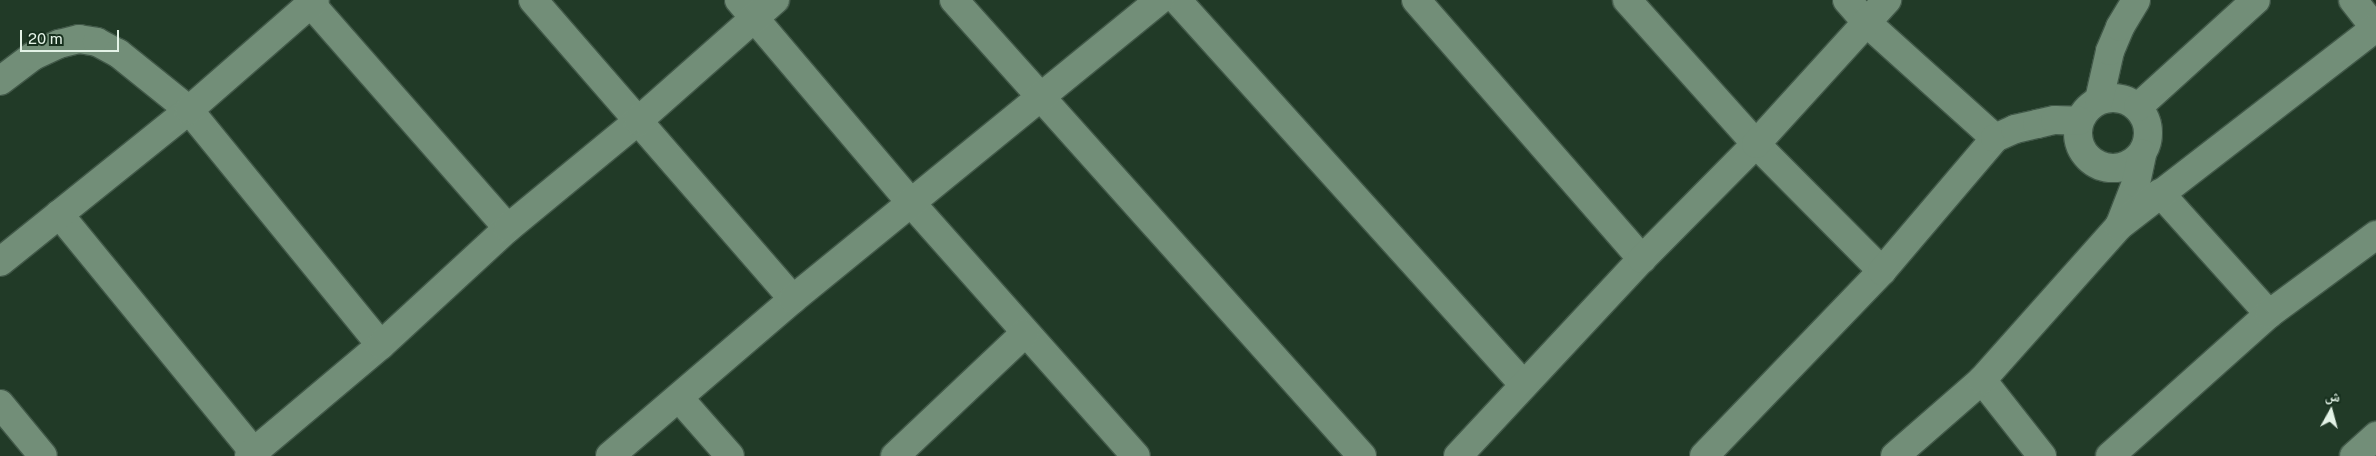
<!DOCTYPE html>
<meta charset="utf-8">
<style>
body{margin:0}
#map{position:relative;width:2376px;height:456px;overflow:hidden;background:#213a27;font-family:"Public Sans","Noto Naskh Arabic",sans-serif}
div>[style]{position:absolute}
.roads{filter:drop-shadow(1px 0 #415848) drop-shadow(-1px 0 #415848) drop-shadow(0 1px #415848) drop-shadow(0 -1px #415848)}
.minor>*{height:28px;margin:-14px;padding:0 14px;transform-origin:14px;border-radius:14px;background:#728e78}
.minor>.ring{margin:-14px;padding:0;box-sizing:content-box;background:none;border:28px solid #728e78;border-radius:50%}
span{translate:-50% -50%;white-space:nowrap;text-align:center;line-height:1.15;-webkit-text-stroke:4px #17301e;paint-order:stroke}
.north{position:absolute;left:2306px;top:386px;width:50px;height:50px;-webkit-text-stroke:4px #17301e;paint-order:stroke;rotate:7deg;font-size:14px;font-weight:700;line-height:20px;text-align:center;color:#e4f3e7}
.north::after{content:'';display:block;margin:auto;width:18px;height:22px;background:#e4f3e7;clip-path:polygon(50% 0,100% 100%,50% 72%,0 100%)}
.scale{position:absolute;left:20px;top:30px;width:99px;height:22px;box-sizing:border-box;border:2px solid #e4f3e7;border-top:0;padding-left:6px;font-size:15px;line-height:18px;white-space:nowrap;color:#e4f3e7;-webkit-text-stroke:4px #17301e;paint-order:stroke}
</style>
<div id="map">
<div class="roads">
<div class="minor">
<div style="left:533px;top:0;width:396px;rotate:49deg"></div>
<div style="left:739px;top:0;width:267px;rotate:49.7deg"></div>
<div style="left:912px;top:204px;width:337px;rotate:48.4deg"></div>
<div style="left:954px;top:0;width:612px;rotate:48.18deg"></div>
<div style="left:1177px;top:0;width:518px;rotate:47.97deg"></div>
<div style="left:1416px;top:0;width:344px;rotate:48.9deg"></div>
<div style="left:1627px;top:0;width:193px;rotate:48.1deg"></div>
<div style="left:1756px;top:144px;width:179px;rotate:45.2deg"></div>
<div style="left:1847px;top:0;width:29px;rotate:49deg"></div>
<div style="left:1866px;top:22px;width:173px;rotate:42deg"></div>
<div style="left:2353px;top:0;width:37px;rotate:52deg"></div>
<div style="left:311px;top:4px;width:298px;rotate:48.7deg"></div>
<div style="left:0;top:81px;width:41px;rotate:-37.1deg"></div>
<div style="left:33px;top:56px;width:29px;rotate:-25deg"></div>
<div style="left:59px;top:44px;width:21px;rotate:-14deg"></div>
<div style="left:79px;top:39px;width:18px;rotate:9deg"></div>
<div style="left:97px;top:42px;width:24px;rotate:28deg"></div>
<div style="left:118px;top:53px;width:91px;rotate:38.8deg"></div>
<div style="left:189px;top:110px;width:303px;rotate:50.8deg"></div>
<div class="ring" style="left:2078px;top:98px;width:42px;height:42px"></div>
<div style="left:2099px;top:100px;width:50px;rotate:-77.3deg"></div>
<div style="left:2110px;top:51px;width:26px;rotate:-67deg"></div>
<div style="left:2120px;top:27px;width:31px;rotate:-59deg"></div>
<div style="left:2138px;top:107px;width:159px;rotate:-42.2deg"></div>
<div style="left:2160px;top:193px;width:163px;rotate:48deg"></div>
<div style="left:59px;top:214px;width:313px;rotate:50.7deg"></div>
<div style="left:2120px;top:224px;width:44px;rotate:-68.7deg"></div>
<div style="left:2136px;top:183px;width:30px;rotate:-78deg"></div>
<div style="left:0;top:262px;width:243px;rotate:-38.8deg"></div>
<div style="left:189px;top:110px;width:167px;rotate:-41.1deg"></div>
<div style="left:1982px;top:380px;width:97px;rotate:51.7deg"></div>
<div style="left:679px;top:398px;width:77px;rotate:48.7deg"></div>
<div style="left:0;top:404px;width:67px;rotate:50.4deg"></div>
<div style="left:249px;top:456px;width:172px;rotate:-40.1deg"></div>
<div style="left:381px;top:345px;width:173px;rotate:-42.7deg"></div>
<div style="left:508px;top:228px;width:168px;rotate:-39.5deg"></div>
<div style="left:638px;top:121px;width:183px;rotate:-41.5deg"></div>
<div style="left:610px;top:456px;width:241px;rotate:-40.6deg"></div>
<div style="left:793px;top:299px;width:473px;rotate:-39.2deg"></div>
<div style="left:895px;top:456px;width:179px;rotate:-43.4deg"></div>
<div style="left:1458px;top:456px;width:270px;rotate:-47deg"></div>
<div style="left:1642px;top:259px;width:162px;rotate:-45.3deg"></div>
<div style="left:1756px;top:144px;width:195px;rotate:-47.7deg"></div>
<div style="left:1704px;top:456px;width:257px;rotate:-46.1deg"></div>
<div style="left:1882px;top:271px;width:175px;rotate:-49.6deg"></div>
<div style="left:1995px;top:138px;width:22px;rotate:-24deg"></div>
<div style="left:2015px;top:129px;width:23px;rotate:-13deg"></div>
<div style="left:2037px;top:124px;width:18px;rotate:-13deg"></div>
<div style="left:2055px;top:120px;width:24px;rotate:2deg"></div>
<div style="left:1895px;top:456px;width:116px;rotate:-41.1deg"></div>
<div style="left:1982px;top:380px;width:206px;rotate:-48.3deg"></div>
<div style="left:2119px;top:226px;width:324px;rotate:-37.7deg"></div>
<div style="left:2110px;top:456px;width:213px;rotate:-41.8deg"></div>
<div style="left:2269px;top:314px;width:133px;rotate:-36.4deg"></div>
<div style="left:2354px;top:456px;width:30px;rotate:-42deg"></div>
</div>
</div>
<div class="north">ش</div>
<div class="scale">20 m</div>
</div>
